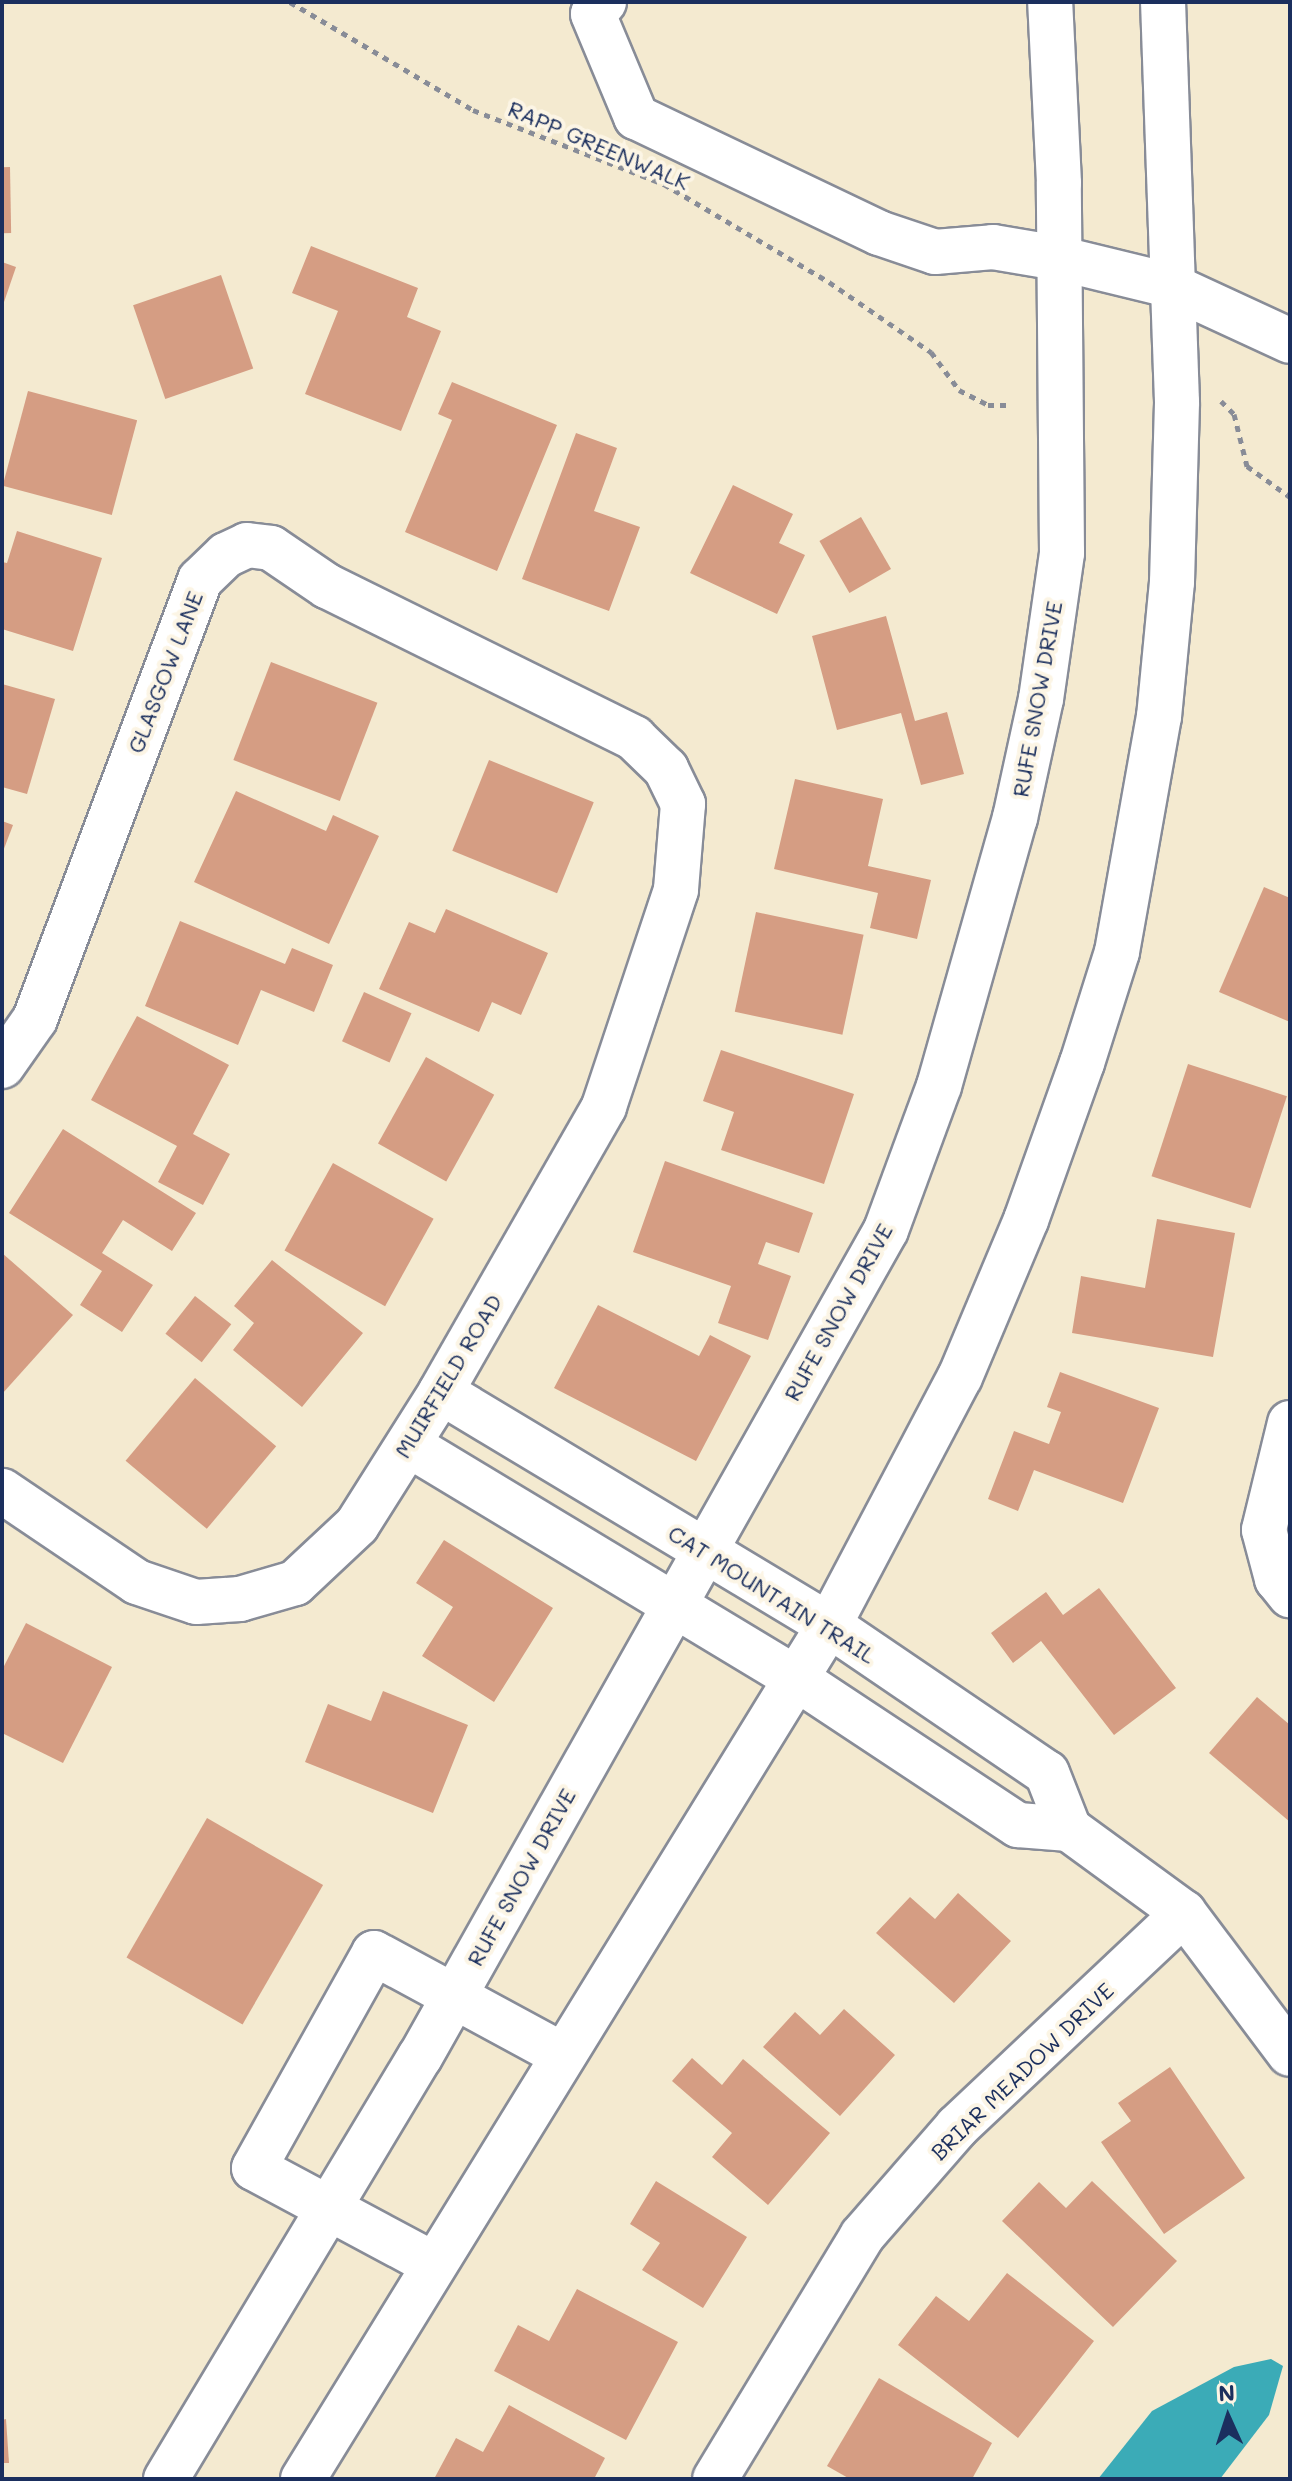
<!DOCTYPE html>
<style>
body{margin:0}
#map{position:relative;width:1292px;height:2481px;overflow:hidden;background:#f4ead0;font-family:Mali,sans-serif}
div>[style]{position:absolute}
.water>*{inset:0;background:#3babb7}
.building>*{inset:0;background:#d59d83;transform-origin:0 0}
.path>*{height:5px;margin-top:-2.5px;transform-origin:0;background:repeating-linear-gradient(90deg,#888c97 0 6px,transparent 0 12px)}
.roads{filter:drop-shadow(2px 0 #888c97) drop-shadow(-2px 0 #888c97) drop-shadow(0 2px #888c97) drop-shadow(0 -2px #888c97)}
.minor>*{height:44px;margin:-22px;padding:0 22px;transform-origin:22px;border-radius:22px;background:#fff}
.major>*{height:44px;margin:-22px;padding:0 22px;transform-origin:22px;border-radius:22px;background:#fff}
span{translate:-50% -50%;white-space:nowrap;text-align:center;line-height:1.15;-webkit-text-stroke:8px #fcf5e5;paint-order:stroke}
.street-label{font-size:22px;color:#1b2f5e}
.frame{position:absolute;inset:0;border:4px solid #1b2f5e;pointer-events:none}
.north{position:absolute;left:1188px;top:2377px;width:80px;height:80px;-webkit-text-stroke:6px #fcf5e5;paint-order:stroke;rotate:357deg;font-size:22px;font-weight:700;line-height:32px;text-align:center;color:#1b2f5e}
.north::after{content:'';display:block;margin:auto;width:28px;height:36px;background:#1b2f5e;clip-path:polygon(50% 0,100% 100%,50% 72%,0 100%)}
</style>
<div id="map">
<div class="water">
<div style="clip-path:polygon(1271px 2359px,1283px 2366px,1269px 2415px,1220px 2479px,1098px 2479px,1152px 2411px,1234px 2367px)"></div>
</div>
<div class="building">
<div style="left:10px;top:167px;width:66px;height:8px;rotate:89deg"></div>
<div style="clip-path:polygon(311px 246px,418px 288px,407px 317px,441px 331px,401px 431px,305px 394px,338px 311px,292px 293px)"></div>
<div style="clip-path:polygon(2px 262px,16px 267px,3px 305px,2px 305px)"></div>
<div style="left:221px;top:275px;width:99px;height:93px;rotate:71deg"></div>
<div style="clip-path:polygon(452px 382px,557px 425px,497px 571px,405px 532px,452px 420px,438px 414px)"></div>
<div style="left:28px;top:391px;width:113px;height:98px;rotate:15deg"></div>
<div style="clip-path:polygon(576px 433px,617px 448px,594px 511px,640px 527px,609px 611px,522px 579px)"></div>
<div style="clip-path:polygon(733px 485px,793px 514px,779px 543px,805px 555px,777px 614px,690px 573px)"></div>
<div style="left:861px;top:517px;width:60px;height:48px;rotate:60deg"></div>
<div style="clip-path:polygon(17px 531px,102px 558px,73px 651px,2px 629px,2px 562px,7px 563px)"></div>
<div style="clip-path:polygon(886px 616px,915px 721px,947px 712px,964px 774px,921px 785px,901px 713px,837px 730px,812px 636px)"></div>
<div style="left:271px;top:662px;width:114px;height:105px;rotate:21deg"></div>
<div style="clip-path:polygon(2px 684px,55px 699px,27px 794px,2px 787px)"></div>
<div style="left:489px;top:760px;width:113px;height:98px;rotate:22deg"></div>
<div style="clip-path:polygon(795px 779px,883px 799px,868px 866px,931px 880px,917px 939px,870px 928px,878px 893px,774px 869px)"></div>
<div style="clip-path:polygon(236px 791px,326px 831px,333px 815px,379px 836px,329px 944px,194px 882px)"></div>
<div style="clip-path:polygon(2px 821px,13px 825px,2px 854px)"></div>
<div style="clip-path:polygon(1264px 887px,1290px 898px,1290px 1022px,1219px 992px)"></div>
<div style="clip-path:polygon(446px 909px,548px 953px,521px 1015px,492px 1002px,479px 1032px,379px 989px,409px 922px,435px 933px)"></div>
<div style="left:756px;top:912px;width:110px;height:102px;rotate:12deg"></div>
<div style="clip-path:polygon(180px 921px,285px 964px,292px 948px,333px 965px,314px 1012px,261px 990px,238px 1045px,145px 1006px)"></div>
<div style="left:364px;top:992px;width:52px;height:54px;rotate:24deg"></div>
<div style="clip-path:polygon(137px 1016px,229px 1065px,193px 1134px,230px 1154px,203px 1205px,158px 1182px,177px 1146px,91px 1100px)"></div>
<div style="clip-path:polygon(721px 1050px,854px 1094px,824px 1184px,721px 1150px,734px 1112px,703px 1101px)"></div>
<div style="left:426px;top:1057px;width:78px;height:99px;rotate:29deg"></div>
<div style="left:1188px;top:1064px;width:104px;height:118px;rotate:18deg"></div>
<div style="clip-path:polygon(63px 1129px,196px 1213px,172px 1251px,123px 1220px,102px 1253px,153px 1285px,122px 1332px,80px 1305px,102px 1271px,9px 1213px)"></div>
<div style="clip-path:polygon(665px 1161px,813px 1213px,799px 1253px,766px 1242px,758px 1264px,791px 1276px,768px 1340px,718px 1323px,731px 1286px,633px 1252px)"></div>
<div style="left:333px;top:1163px;width:115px;height:100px;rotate:29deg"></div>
<div style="clip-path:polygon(1157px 1219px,1235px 1233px,1213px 1357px,1072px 1333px,1081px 1276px,1145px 1288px)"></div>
<div style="clip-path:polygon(2px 1253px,73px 1315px,2px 1394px)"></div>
<div style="clip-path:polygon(272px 1260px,363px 1333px,302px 1407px,233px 1350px,254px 1323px,234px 1306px)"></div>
<div style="left:195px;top:1296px;width:46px;height:48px;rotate:38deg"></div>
<div style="clip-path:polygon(598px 1305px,699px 1356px,710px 1335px,751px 1356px,696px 1461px,554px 1388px)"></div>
<div style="clip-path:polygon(1060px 1372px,1159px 1408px,1123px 1503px,1034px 1470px,1018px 1511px,988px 1499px,1014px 1431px,1049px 1444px,1061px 1412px,1047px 1407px)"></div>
<div style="left:195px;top:1378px;width:106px;height:108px;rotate:40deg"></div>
<div style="clip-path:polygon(444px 1540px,553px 1608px,494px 1702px,422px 1656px,453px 1607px,416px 1583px)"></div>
<div style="clip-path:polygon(1099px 1588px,1176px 1688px,1114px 1735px,1041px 1641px,1013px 1663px,991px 1633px,1046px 1592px,1063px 1615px)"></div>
<div style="clip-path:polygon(26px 1623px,112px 1667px,63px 1763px,2px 1733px,2px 1670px)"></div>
<div style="clip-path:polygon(383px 1691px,468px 1725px,433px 1813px,305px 1762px,328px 1704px,371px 1721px)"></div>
<div style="clip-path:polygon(1257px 1697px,1290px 1725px,1290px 1822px,1209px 1753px)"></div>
<div style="left:207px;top:1818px;width:134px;height:161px;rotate:30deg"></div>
<div style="clip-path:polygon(958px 1893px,1011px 1941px,954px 2003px,876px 1933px,910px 1897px,935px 1919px)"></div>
<div style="clip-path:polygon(844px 2009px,895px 2055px,840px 2116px,763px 2047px,795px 2012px,820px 2035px)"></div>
<div style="clip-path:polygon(692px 2058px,722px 2085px,743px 2059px,830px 2133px,768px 2205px,712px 2157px,732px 2133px,672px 2081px)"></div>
<div style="clip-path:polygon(1170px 2067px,1245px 2178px,1164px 2234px,1101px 2142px,1131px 2121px,1118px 2103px)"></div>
<div style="clip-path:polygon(656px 2181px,747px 2237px,703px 2308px,642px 2270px,660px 2243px,630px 2224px)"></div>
<div style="clip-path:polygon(1092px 2181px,1177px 2261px,1113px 2327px,1002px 2221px,1039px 2182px,1066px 2208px)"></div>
<div style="clip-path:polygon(1007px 2273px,1094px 2341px,1018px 2438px,898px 2345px,936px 2296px,969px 2321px)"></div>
<div style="clip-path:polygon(577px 2289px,678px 2342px,626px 2440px,494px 2371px,518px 2325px,549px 2341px)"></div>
<div style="clip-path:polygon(879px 2378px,992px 2443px,972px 2479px,850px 2479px,827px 2466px)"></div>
<div style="clip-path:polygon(509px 2405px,605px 2458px,594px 2479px,434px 2479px,456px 2438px,483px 2452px)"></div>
<div style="clip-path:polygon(6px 2419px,9px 2463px,2px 2463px,2px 2420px)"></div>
</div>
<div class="path">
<div style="left:290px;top:2px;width:212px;rotate:30.5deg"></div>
<div style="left:473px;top:110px;width:205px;rotate:21.2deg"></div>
<div style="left:664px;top:184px;width:192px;rotate:30.7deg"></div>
<div style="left:829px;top:282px;width:124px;rotate:34.5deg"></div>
<div style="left:931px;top:352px;width:47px;rotate:53.6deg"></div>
<div style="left:959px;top:390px;width:33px;rotate:27deg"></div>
<div style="left:988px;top:405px;width:18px"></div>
<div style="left:1221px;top:401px;width:18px;rotate:45deg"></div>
<div style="left:1234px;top:414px;width:54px;rotate:76deg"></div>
<div style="left:1247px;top:466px;width:53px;rotate:35.8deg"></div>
</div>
<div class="roads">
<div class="minor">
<div style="left:604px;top:2px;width:16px;rotate:133deg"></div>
<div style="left:593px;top:14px;width:112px;rotate:67.3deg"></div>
<div style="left:636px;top:117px;width:269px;rotate:25.5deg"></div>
<div style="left:879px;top:233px;width:59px;rotate:18.7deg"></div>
<div style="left:935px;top:252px;width:58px;rotate:-4.9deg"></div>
<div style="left:993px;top:247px;width:66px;rotate:9.6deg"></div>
<div style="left:2px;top:1066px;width:57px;rotate:-54.9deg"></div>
<div style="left:35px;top:1019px;width:469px;rotate:-69.4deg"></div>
<div style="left:200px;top:580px;width:36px;rotate:-44deg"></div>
<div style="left:226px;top:555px;width:23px;rotate:-25deg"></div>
<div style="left:247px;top:545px;width:24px;rotate:7deg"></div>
<div style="left:271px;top:548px;width:68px;rotate:34.2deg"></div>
<div style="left:327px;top:586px;width:343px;rotate:26.3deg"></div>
<div style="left:634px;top:738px;width:45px;rotate:44.1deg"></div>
<div style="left:666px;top:769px;width:39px;rotate:64deg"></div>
<div style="left:683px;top:804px;width:86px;rotate:94.7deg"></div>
<div style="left:676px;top:890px;width:229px;rotate:108.4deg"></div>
<div style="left:604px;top:1107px;width:328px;rotate:119.8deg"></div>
<div style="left:441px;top:1392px;width:157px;rotate:122.3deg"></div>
<div style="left:357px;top:1525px;width:85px;rotate:136.9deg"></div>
<div style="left:295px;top:1583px;width:57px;rotate:163.8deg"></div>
<div style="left:240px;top:1599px;width:44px;rotate:176.1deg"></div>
<div style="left:196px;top:1602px;width:62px;rotate:-161.3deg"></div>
<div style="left:137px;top:1582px;width:163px;rotate:-146deg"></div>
<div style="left:441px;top:1392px;width:453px;rotate:31deg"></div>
<div style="left:829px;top:1625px;width:263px;rotate:34.2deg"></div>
<div style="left:1047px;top:1773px;width:60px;rotate:68.6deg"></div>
<div style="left:1069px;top:1829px;width:142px;rotate:36.1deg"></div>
<div style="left:1184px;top:1913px;width:176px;rotate:53.1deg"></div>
<div style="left:1290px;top:1423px;width:110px;rotate:103.7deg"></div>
<div style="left:1264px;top:1530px;width:51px;rotate:75.1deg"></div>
<div style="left:1277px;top:1579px;width:21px;rotate:51deg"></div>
<div style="left:409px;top:1445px;width:453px;rotate:31.1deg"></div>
<div style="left:797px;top:1679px;width:265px;rotate:33.5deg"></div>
<div style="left:1018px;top:1825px;width:51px;rotate:4.5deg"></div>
<div style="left:433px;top:2264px;width:203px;rotate:-151.8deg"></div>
<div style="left:254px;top:2168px;width:246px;rotate:-60.8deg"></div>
<div style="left:374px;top:1953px;width:213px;rotate:28.4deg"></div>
<div style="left:715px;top:2479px;width:284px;rotate:-58.8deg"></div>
<div style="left:862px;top:2236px;width:145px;rotate:-48.9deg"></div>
<div style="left:957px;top:2127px;width:312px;rotate:-43.3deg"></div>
</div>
<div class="major">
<div style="left:1058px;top:258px;width:114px;rotate:13.7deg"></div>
<div style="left:1169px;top:285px;width:133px;rotate:24.8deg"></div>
<div style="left:166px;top:2479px;width:493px;rotate:-59deg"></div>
<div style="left:420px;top:2057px;width:949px;rotate:-60.6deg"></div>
<div style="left:886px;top:1230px;width:153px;rotate:-69.8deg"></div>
<div style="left:939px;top:1086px;width:279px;rotate:-74.2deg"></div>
<div style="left:1015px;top:818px;width:122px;rotate:-77.7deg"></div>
<div style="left:1041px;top:699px;width:148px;rotate:-81.8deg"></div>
<div style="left:1062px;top:553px;width:370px;rotate:-90.5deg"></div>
<div style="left:1059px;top:183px;width:181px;rotate:-92.8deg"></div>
<div style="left:303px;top:2479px;width:1003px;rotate:-58.37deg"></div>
<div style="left:829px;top:1625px;width:280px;rotate:-62.2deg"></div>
<div style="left:960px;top:1377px;width:170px;rotate:-67.2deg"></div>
<div style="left:1026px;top:1220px;width:167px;rotate:-70.4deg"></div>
<div style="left:1082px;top:1063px;width:116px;rotate:-72.5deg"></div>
<div style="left:1117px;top:952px;width:239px;rotate:-79.9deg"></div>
<div style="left:1159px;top:717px;width:136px;rotate:-84.5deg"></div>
<div style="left:1172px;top:582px;width:180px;rotate:-88.4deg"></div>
<div style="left:1177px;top:402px;width:400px;rotate:-92deg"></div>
</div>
</div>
<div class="street-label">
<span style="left:599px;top:145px;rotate:23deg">RAPP GREENWALK</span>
<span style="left:165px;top:672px;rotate:-69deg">GLASGOW LANE</span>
<span style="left:1037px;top:699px;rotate:-80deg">RUFE SNOW DRIVE</span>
<span style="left:838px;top:1312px;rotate:-61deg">RUFE SNOW DRIVE</span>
<span style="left:448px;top:1376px;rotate:-59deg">MUIRFIELD ROAD</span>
<span style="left:772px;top:1594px;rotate:32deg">CAT MOUNTAIN TRAIL</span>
<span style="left:521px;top:1877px;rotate:-61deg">RUFE SNOW DRIVE</span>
<span style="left:1022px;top:2071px;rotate:-44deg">BRIAR MEADOW DRIVE</span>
</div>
<div class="frame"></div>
<div class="north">N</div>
</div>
